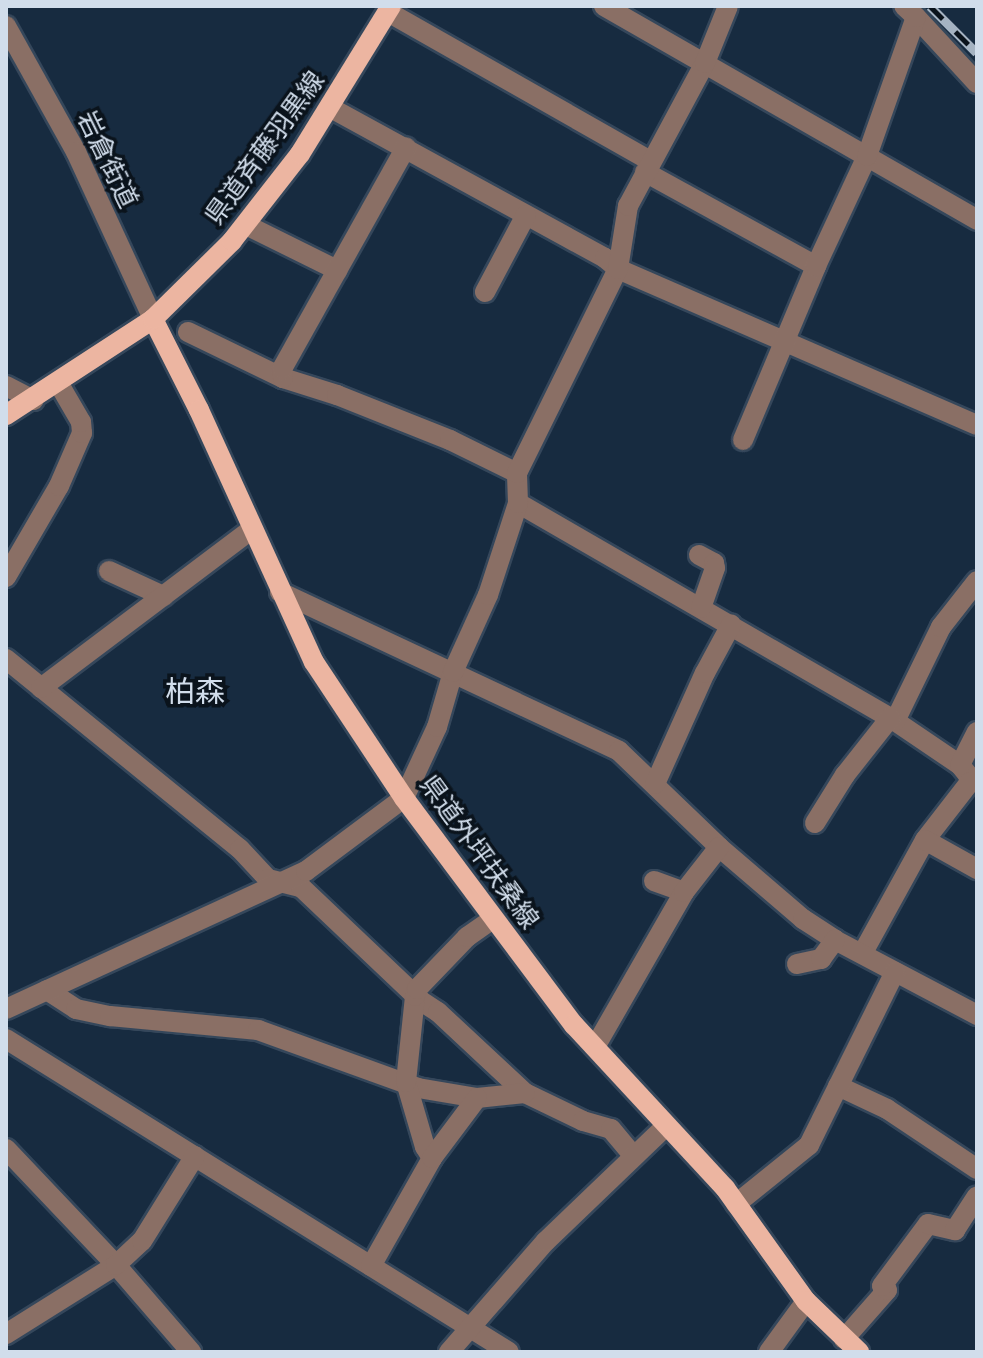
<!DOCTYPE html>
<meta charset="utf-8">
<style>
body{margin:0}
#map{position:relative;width:983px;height:1358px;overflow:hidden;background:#172b40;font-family:"Sofia Sans Condensed","Noto Sans JP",sans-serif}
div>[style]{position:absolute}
.roads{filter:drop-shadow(2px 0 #35475b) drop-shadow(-2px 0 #35475b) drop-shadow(0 2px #35475b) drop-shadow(0 -2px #35475b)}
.minor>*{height:20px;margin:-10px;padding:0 10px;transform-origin:10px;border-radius:10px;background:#8a6f65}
.major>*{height:20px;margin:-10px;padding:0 10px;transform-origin:10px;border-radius:10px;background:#ecb5a1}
.rail>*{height:9px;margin-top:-4.5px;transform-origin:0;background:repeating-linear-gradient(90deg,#0a131c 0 18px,#a5b3c2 0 36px);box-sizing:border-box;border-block:2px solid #a5b3c2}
span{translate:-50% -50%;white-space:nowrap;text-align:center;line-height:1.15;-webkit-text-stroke:7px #0a131c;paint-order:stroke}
.street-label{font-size:26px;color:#d1ddeb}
.quarter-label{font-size:30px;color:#d1ddeb}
.frame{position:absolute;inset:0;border:8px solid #d1ddeb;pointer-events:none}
</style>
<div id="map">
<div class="roads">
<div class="minor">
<div style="left:604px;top:6px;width:430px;rotate:29.8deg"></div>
<div style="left:388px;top:12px;width:301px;rotate:29.6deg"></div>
<div style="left:916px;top:17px;width:90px;rotate:47.3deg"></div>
<div style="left:6px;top:26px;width:144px;rotate:60.9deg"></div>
<div style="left:76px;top:152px;width:184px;rotate:65.2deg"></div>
<div style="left:331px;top:108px;width:312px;rotate:28.7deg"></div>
<div style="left:605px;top:258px;width:17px;rotate:40deg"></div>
<div style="left:618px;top:269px;width:391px;rotate:23.5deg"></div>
<div style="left:645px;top:172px;width:195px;rotate:28.8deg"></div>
<div style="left:246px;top:225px;width:102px;rotate:26.3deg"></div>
<div style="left:485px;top:292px;width:87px;rotate:-62deg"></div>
<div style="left:188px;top:332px;width:106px;rotate:25.8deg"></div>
<div style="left:283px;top:378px;width:57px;rotate:17.5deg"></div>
<div style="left:337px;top:395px;width:122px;rotate:21.7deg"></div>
<div style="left:450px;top:440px;width:75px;rotate:26.2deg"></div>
<div style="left:283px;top:378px;width:9px;rotate:-96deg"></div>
<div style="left:282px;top:369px;width:254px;rotate:-60.8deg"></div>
<div style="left:6px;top:386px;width:31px;rotate:27deg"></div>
<div style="left:743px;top:440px;width:189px;rotate:-67.2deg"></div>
<div style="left:816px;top:266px;width:121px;rotate:-65.1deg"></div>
<div style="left:867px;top:156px;width:147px;rotate:-70.6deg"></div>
<div style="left:916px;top:17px;width:16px;rotate:-137deg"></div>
<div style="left:518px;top:503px;width:435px;rotate:30deg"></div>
<div style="left:895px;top:721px;width:78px;rotate:34.1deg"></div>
<div style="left:960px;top:765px;width:13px;rotate:51deg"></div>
<div style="left:968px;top:775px;width:7px;rotate:74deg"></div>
<div style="left:970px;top:782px;width:73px;rotate:127.8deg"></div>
<div style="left:925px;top:840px;width:130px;rotate:118.9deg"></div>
<div style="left:699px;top:555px;width:17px;rotate:28deg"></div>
<div style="left:714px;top:563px;width:5px;rotate:79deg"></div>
<div style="left:715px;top:568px;width:42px;rotate:109.3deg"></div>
<div style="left:109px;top:571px;width:60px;rotate:24.8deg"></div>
<div style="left:6px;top:577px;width:105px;rotate:-59.8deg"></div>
<div style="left:59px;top:486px;width:58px;rotate:-66.5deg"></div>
<div style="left:82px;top:433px;width:11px;rotate:-95deg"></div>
<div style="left:81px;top:422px;width:44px;rotate:-120.1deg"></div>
<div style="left:280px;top:592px;width:374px;rotate:25.1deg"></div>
<div style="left:619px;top:751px;width:139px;rotate:43.8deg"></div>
<div style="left:719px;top:847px;width:111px;rotate:40.6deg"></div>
<div style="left:803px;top:919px;width:38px;rotate:33deg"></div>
<div style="left:835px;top:940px;width:161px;rotate:27.8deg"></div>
<div style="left:6px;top:659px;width:301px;rotate:39.1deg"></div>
<div style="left:240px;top:849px;width:41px;rotate:47deg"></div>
<div style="left:268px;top:879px;width:34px;rotate:14deg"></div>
<div style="left:301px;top:887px;width:166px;rotate:43.5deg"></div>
<div style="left:421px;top:1001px;width:20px;rotate:33deg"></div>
<div style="left:438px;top:1012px;width:119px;rotate:43deg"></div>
<div style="left:525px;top:1093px;width:64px;rotate:25.8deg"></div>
<div style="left:583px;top:1121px;width:29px;rotate:16deg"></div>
<div style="left:611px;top:1129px;width:35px;rotate:50deg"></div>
<div style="left:41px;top:688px;width:263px;rotate:-37deg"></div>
<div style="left:895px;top:721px;width:105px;rotate:-63.9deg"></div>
<div style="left:941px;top:627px;width:58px;rotate:-52deg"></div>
<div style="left:960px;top:765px;width:37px;rotate:-63deg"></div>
<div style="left:655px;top:784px;width:122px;rotate:-65.8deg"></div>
<div style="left:705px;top:673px;width:55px;rotate:-61.6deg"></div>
<div style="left:815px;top:823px;width:57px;rotate:-58deg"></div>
<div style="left:845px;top:775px;width:73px;rotate:-51.7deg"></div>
<div style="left:925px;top:840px;width:60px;rotate:29.1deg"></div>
<div style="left:654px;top:881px;width:32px;rotate:20deg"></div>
<div style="left:797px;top:964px;width:25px;rotate:-12deg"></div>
<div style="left:821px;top:959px;width:24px;rotate:-54deg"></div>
<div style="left:47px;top:990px;width:35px;rotate:33deg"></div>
<div style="left:76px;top:1009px;width:35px;rotate:12deg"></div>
<div style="left:110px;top:1016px;width:149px;rotate:5.4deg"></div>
<div style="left:258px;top:1030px;width:170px;rotate:19.9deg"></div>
<div style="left:418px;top:1088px;width:60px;rotate:9.6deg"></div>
<div style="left:477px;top:1098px;width:48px;rotate:-5.9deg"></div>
<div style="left:6px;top:1009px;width:330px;rotate:-24.7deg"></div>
<div style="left:306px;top:871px;width:122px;rotate:-36.7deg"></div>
<div style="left:404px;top:798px;width:78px;rotate:-65.1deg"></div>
<div style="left:437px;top:727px;width:57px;rotate:-73.8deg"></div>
<div style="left:453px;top:672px;width:85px;rotate:-65.6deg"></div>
<div style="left:488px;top:595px;width:97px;rotate:-71.9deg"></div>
<div style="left:518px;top:503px;width:30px;rotate:-92deg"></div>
<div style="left:517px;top:473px;width:228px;rotate:-63.7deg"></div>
<div style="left:618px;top:269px;width:64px;rotate:-81deg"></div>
<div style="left:628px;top:206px;width:162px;rotate:-61.7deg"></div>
<div style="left:705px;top:63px;width:61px;rotate:-68deg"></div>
<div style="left:6px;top:1039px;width:592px;rotate:31.89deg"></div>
<div style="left:595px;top:1047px;width:179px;rotate:-60.1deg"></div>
<div style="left:684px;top:892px;width:57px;rotate:-52.1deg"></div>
<div style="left:838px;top:1086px;width:54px;rotate:25.1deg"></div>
<div style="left:887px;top:1109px;width:108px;rotate:33.7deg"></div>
<div style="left:6px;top:1149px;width:160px;rotate:46.5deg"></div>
<div style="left:116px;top:1265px;width:115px;rotate:49.2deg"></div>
<div style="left:432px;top:1158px;width:13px;rotate:-122deg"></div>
<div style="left:425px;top:1147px;width:68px;rotate:-106.3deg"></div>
<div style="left:406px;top:1082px;width:86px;rotate:-84deg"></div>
<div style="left:415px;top:996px;width:7px;rotate:-74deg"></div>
<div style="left:417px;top:989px;width:72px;rotate:-46.1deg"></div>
<div style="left:467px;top:937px;width:32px;rotate:-35deg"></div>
<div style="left:736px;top:1204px;width:94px;rotate:-38.9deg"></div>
<div style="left:809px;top:1145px;width:193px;rotate:-63.6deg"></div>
<div style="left:371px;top:1266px;width:124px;rotate:-60.5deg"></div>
<div style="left:432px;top:1158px;width:75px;rotate:-53.1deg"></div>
<div style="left:6px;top:1334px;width:130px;rotate:-32.1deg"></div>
<div style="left:116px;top:1265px;width:35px;rotate:-43deg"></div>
<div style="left:142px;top:1241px;width:100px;rotate:-58.1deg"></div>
<div style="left:844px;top:1339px;width:65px;rotate:-48.7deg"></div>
<div style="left:887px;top:1290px;width:6px;rotate:-141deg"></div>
<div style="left:882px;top:1286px;width:77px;rotate:-53.4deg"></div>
<div style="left:928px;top:1224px;width:28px;rotate:13deg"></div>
<div style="left:955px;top:1230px;width:40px;rotate:-57.1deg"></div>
<div style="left:449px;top:1352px;width:147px;rotate:-48.9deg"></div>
<div style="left:546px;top:1241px;width:166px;rotate:-43.8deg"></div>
<div style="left:769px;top:1352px;width:63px;rotate:-54deg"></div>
</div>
<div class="major">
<div style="left:153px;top:319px;width:102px;rotate:63.2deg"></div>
<div style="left:199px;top:410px;width:277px;rotate:65.5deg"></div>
<div style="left:314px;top:662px;width:163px;rotate:56.5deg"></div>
<div style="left:404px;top:798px;width:284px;rotate:53.2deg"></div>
<div style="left:574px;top:1025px;width:222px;rotate:47.2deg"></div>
<div style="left:725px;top:1188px;width:139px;rotate:54.4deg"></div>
<div style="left:806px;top:1301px;width:74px;rotate:43.9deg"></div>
<div style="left:6px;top:415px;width:176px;rotate:-33.1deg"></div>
<div style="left:153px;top:319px;width:111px;rotate:-44.6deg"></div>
<div style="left:232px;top:241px;width:110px;rotate:-52deg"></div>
<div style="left:300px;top:154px;width:174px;rotate:-58.4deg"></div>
</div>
</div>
<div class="rail">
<div style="left:930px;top:6px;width:66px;rotate:45deg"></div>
</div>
<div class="street-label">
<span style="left:266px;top:149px;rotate:-54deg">県道斉藤羽黒線</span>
<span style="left:106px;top:160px;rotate:64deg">岩倉街道</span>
<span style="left:478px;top:853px;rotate:54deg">県道外坪扶桑線</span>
</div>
<div class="quarter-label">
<span style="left:195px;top:693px">柏森</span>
</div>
<div class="frame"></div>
</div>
